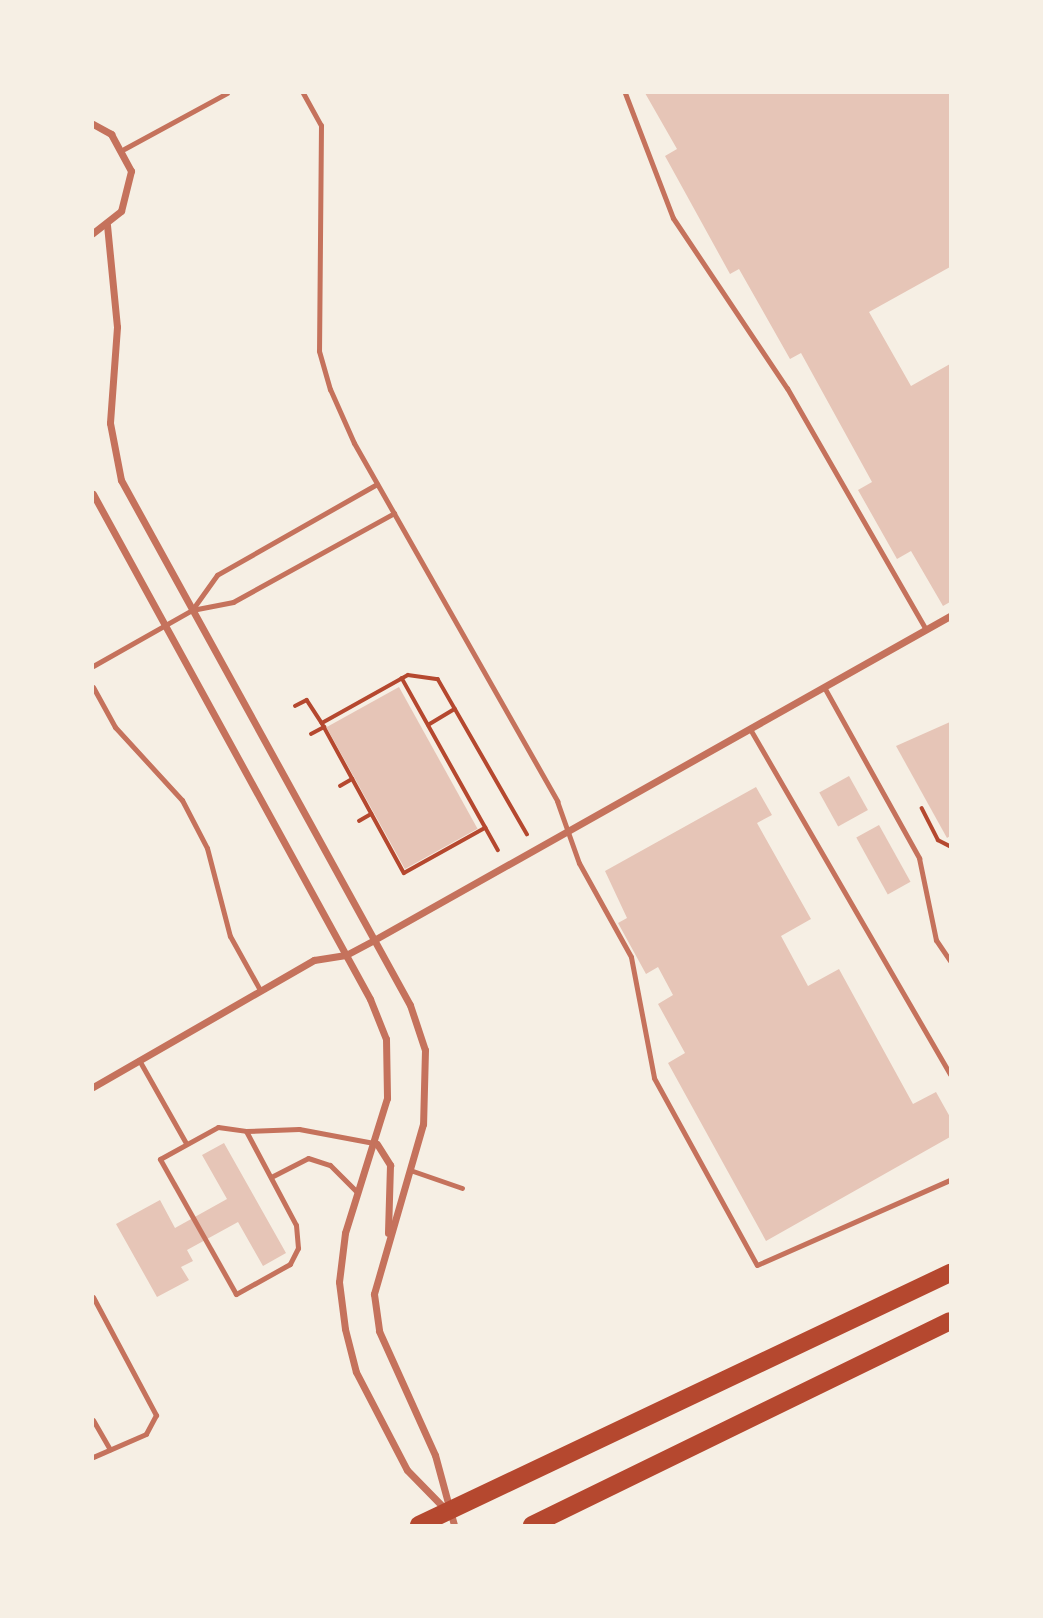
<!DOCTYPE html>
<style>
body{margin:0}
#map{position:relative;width:1043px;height:1618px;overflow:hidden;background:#f6efe4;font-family:"Public Sans",sans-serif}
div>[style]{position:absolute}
.building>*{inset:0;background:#e6c5b7;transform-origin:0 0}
.path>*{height:3.5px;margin:-1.75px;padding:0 1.75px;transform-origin:1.75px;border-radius:1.75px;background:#b5482f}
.service>*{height:5px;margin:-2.5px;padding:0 2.5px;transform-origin:2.5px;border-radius:2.5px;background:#c5725c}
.minor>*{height:7px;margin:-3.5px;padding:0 3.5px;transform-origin:3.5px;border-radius:3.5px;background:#c5725c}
.primary>*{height:18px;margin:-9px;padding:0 9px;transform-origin:9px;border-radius:9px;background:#b5482f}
span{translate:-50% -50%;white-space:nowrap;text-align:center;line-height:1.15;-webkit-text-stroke:5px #f6efe4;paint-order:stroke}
.frame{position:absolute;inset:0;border:94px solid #f6efe4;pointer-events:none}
</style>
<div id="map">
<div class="building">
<div style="clip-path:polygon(645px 93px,950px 93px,950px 267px,869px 312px,911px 386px,950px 364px,950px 602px,943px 606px,911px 551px,897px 559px,858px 490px,872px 482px,801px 353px,790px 359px,739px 269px,730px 274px,665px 156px,677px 149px)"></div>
<div style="left:399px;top:687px;width:162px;height:83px;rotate:61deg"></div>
<div style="clip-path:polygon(950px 722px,950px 836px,947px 838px,896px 746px)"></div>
<div style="left:849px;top:776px;width:39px;height:34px;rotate:61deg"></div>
<div style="clip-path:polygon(756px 787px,772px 815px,757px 823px,811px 919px,781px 936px,808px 986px,839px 969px,913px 1104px,936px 1092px,950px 1117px,950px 1137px,766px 1241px,668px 1063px,685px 1053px,658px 1004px,673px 995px,658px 967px,646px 974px,618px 923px,627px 918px,605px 871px)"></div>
<div style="left:879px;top:825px;width:65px;height:26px;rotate:61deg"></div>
<div style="clip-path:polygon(224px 1143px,286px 1253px,263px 1266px,238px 1222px,187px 1250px,193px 1261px,181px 1267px,189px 1280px,157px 1297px,116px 1224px,160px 1200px,175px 1228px,227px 1199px,202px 1155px)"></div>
</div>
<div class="path">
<div style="left:402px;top:678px;width:197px;rotate:60.8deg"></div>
<div style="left:295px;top:706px;width:13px;rotate:-27deg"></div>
<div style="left:307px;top:700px;width:27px;rotate:57deg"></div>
<div style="left:322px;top:723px;width:171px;rotate:61.3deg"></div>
<div style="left:404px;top:873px;width:93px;rotate:-29.1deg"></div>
<div style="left:322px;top:723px;width:98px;rotate:-29.2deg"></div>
<div style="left:408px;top:675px;width:30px;rotate:8deg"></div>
<div style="left:438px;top:679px;width:179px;rotate:60.1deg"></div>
<div style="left:428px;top:725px;width:31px;rotate:-31deg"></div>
<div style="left:311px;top:734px;width:15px;rotate:-28deg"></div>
<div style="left:340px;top:786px;width:14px;rotate:-30deg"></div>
<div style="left:922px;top:808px;width:36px;rotate:63deg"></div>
<div style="left:938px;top:840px;width:13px;rotate:27deg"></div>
<div style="left:359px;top:821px;width:14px;rotate:-30deg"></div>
</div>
<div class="service">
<div style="left:303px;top:93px;width:37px;rotate:61deg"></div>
<div style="left:321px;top:125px;width:226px;rotate:90.5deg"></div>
<div style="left:319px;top:351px;width:40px;rotate:74deg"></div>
<div style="left:330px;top:389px;width:59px;rotate:66deg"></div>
<div style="left:354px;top:443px;width:412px;rotate:60.4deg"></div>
<div style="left:557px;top:801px;width:66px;rotate:70.5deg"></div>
<div style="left:579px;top:863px;width:107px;rotate:61deg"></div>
<div style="left:631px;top:957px;width:123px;rotate:79.2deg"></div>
<div style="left:654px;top:1078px;width:213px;rotate:61.2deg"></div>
<div style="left:757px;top:1265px;width:211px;rotate:-23.8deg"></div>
<div style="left:625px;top:93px;width:134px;rotate:69deg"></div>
<div style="left:673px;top:218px;width:205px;rotate:56.2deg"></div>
<div style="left:787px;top:388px;width:279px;rotate:60.1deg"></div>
<div style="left:124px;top:149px;width:117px;rotate:-28.5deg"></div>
<div style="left:377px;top:484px;width:184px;rotate:150.4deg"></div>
<div style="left:217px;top:575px;width:43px;rotate:125.5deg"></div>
<div style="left:192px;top:610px;width:42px;rotate:-11deg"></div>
<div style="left:233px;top:602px;width:184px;rotate:-28.9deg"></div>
<div style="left:93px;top:666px;width:114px;rotate:-29.5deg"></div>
<div style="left:93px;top:687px;width:46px;rotate:61.2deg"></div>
<div style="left:115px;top:727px;width:99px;rotate:47.5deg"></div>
<div style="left:182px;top:800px;width:54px;rotate:62.5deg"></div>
<div style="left:207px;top:848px;width:91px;rotate:75.4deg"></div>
<div style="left:230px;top:936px;width:62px;rotate:60.9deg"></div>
<div style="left:824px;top:687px;width:196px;rotate:60.9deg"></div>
<div style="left:919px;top:858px;width:84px;rotate:78.3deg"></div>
<div style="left:936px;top:940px;width:25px;rotate:56deg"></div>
<div style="left:750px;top:729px;width:399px;rotate:59.9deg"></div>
<div style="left:139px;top:1060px;width:95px;rotate:60.5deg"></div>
<div style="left:218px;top:1127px;width:28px;rotate:8deg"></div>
<div style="left:246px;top:1131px;width:106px;rotate:62deg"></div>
<div style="left:296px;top:1225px;width:23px;rotate:85deg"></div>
<div style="left:298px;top:1248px;width:18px;rotate:117deg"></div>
<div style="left:290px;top:1264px;width:62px;rotate:150.9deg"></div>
<div style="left:236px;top:1294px;width:155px;rotate:-119.4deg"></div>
<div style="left:160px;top:1159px;width:66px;rotate:-28.9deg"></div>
<div style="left:246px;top:1131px;width:53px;rotate:-2.2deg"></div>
<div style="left:299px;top:1129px;width:76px;rotate:10.6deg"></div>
<div style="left:410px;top:1170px;width:55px;rotate:19.1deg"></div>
<div style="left:273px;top:1176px;width:39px;rotate:-27deg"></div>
<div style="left:308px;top:1158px;width:23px;rotate:18deg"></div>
<div style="left:330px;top:1165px;width:38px;rotate:45deg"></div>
<div style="left:93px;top:1297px;width:134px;rotate:61.9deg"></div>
<div style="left:156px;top:1415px;width:21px;rotate:118deg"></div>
<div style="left:146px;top:1434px;width:58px;rotate:156.5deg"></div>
<div style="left:93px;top:1420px;width:34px;rotate:60deg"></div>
</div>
<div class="minor">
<div style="left:93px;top:124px;width:21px;rotate:29deg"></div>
<div style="left:111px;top:134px;width:42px;rotate:61.6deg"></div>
<div style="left:131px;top:171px;width:41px;rotate:104deg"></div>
<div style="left:121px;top:211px;width:36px;rotate:142deg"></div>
<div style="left:107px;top:225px;width:102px;rotate:84.4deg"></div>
<div style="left:117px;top:327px;width:96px;rotate:94.2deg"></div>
<div style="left:110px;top:423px;width:58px;rotate:79.1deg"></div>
<div style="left:121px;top:480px;width:599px;rotate:61.17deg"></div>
<div style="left:410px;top:1005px;width:47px;rotate:71.6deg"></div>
<div style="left:425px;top:1050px;width:74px;rotate:91.5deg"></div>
<div style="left:423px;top:1124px;width:177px;rotate:106.1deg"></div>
<div style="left:374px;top:1294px;width:37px;rotate:82deg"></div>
<div style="left:379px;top:1331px;width:136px;rotate:65.7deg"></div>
<div style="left:435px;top:1455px;width:73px;rotate:74.8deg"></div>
<div style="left:93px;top:494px;width:576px;rotate:61.25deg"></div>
<div style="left:370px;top:999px;width:43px;rotate:68.2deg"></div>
<div style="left:386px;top:1039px;width:59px;rotate:89deg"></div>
<div style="left:387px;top:1098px;width:141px;rotate:107.3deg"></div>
<div style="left:345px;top:1233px;width:49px;rotate:97deg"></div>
<div style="left:339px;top:1282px;width:47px;rotate:82.7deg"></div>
<div style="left:345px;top:1329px;width:44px;rotate:75.7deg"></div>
<div style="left:356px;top:1372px;width:110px;rotate:62.5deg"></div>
<div style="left:407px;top:1470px;width:57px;rotate:45.7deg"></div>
<div style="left:93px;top:1087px;width:255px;rotate:-29.9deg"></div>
<div style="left:314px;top:960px;width:32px;rotate:-9deg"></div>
<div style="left:346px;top:955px;width:32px;rotate:-28deg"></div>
<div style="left:374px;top:940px;width:661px;rotate:-29.36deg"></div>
<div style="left:377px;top:1144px;width:25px;rotate:58deg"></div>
<div style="left:390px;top:1165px;width:68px;rotate:91.7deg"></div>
</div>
<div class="primary">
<div style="left:419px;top:1525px;width:588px;rotate:-25.39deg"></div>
<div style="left:532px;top:1525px;width:465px;rotate:-26deg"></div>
</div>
<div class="frame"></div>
</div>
